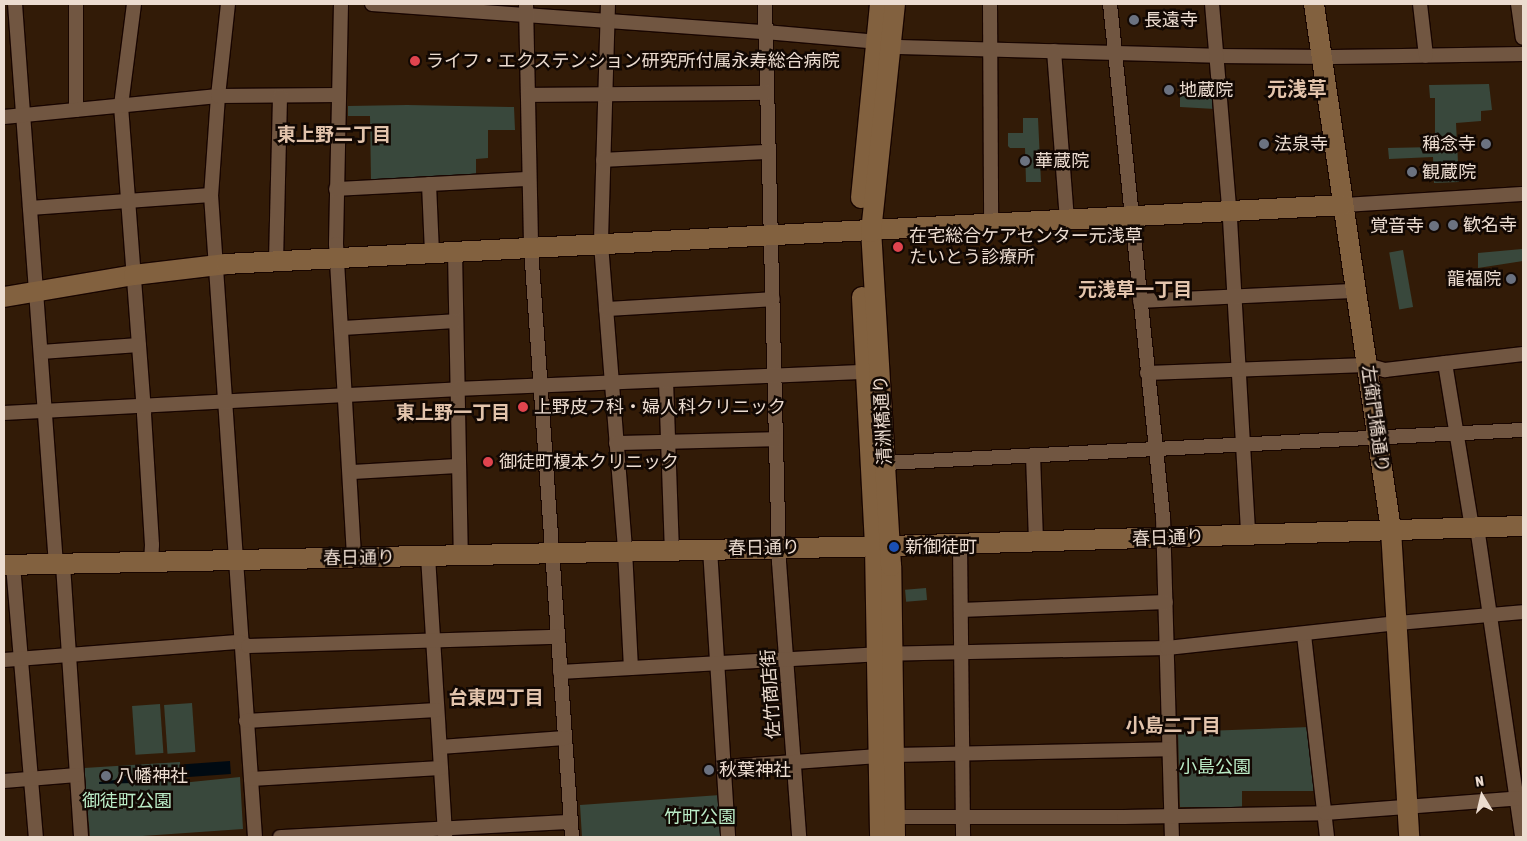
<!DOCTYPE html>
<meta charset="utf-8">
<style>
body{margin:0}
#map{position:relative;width:1527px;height:841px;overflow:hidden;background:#321b07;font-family:"Asap Condensed","Noto Sans JP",sans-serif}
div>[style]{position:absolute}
.green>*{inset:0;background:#39483c;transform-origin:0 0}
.water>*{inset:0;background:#000a12;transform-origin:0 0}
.roads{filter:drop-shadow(1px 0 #180500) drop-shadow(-1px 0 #180500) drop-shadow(0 1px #180500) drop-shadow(0 -1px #180500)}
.street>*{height:14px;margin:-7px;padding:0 7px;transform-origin:7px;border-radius:7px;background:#715641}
.secondary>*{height:20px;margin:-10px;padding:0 10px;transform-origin:10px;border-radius:10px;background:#82613f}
.dots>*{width:14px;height:14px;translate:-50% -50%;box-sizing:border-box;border:2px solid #120803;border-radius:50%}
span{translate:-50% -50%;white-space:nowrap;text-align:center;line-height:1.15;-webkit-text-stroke:5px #120803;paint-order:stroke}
.poi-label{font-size:18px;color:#ecdcd0}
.left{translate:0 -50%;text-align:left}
.right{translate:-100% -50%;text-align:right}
.street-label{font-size:18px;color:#ecdcd0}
.park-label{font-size:18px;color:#bbecc7}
.neighbourhood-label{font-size:19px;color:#e3c4ac;font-weight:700}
.quarter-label{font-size:20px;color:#e3c4ac;font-weight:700}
.frame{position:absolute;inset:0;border:5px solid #ecdcd0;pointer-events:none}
.north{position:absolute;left:1457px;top:771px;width:50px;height:50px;-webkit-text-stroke:4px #120803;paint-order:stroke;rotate:351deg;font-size:14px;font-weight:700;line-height:20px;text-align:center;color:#ecdcd0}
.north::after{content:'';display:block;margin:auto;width:18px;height:22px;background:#ecdcd0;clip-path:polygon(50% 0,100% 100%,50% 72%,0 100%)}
</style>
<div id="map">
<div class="green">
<div style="clip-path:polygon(1180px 83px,1212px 84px,1215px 109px,1180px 107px)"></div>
<div style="clip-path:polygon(1489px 84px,1492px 110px,1481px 111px,1481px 121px,1456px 123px,1459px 182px,1434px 183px,1433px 157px,1389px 159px,1388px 148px,1435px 147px,1435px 98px,1430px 98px,1429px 85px)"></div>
<div style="clip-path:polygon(407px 105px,514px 107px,515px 130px,488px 130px,488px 158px,476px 159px,476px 179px,371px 181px,370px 116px,348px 116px,348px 106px)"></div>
<div style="clip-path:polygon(1023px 118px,1038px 118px,1041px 182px,1026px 182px,1025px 148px,1010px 148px,1008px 146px,1008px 133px,1023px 133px)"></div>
<div style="clip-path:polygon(1522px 249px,1523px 261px,1478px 268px,1478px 253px)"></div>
<div style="left:1403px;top:250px;width:58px;height:14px;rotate:80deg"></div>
<div style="left:926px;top:588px;width:12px;height:21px;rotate:85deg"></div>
<div style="left:192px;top:703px;width:49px;height:28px;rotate:86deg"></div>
<div style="left:160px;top:704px;width:49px;height:28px;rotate:86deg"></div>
<div style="clip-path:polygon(1310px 727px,1316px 791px,1242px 791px,1242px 807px,1180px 807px,1178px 732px)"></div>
<div style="clip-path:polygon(180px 762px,181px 783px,240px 777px,243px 829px,128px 837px,90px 837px,84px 768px)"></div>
<div style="clip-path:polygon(720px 795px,723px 837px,582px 837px,580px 805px)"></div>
</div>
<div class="water">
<div style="left:230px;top:761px;width:13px;height:46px;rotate:86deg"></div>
<div style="clip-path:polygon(143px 768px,147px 769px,148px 773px,145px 778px,133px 783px,99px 784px,99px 782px,115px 780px,119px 776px,134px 776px)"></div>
</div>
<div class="roads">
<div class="street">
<div style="left:15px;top:4px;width:562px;rotate:85.82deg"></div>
<div style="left:134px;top:4px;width:103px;rotate:97.3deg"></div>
<div style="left:121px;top:106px;width:309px;rotate:85.7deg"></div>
<div style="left:144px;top:414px;width:131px;rotate:86.5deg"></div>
<div style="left:152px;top:545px;width:18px;rotate:93deg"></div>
<div style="left:228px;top:4px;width:93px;rotate:96.2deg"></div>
<div style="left:218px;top:96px;width:99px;rotate:94deg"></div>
<div style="left:211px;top:195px;width:644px;rotate:86.08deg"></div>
<div style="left:341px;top:4px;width:240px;rotate:91.2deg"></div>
<div style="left:336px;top:244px;width:315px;rotate:86.7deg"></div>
<div style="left:372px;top:4px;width:394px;rotate:4.1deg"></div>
<div style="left:765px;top:32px;width:126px;rotate:5deg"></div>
<div style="left:891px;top:43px;width:9px;rotate:27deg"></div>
<div style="left:899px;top:47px;width:317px;rotate:1.6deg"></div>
<div style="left:1216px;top:56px;width:116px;rotate:0.5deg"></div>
<div style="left:1332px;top:57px;width:191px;rotate:-0.9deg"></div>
<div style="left:526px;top:4px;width:244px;rotate:88.8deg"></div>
<div style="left:531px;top:248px;width:590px;rotate:86.02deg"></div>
<div style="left:608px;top:4px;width:240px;rotate:91.7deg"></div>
<div style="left:601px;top:244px;width:307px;rotate:85.5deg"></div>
<div style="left:625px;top:550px;width:118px;rotate:87.1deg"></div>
<div style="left:765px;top:4px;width:558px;rotate:88.56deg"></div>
<div style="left:779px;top:562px;width:276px;rotate:85.8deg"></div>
<div style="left:990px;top:4px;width:219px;rotate:89.7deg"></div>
<div style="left:1110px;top:4px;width:516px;rotate:84.1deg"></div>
<div style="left:1163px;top:517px;width:320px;rotate:88.4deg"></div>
<div style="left:1212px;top:4px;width:216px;rotate:85.2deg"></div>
<div style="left:1230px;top:219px;width:317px;rotate:86.7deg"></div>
<div style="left:1420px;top:4px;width:52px;rotate:83.4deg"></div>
<div style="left:1518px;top:4px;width:34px;rotate:82deg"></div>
<div style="left:1054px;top:51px;width:169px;rotate:85.6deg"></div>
<div style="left:528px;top:95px;width:239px;rotate:-0.5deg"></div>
<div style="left:76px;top:110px;width:106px;rotate:-90deg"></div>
<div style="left:4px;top:117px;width:215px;rotate:-5.6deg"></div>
<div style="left:218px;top:96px;width:121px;rotate:-0.5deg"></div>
<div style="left:603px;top:160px;width:166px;rotate:-2.8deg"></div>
<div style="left:429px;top:184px;width:69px;rotate:87.5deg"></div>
<div style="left:336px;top:189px;width:193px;rotate:-3deg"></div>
<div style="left:1343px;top:205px;width:180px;rotate:-3.5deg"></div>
<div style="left:30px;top:208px;width:181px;rotate:-4.1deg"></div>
<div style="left:455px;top:252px;width:303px;rotate:88.9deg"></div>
<div style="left:276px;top:261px;width:165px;rotate:-88.6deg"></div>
<div style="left:1140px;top:301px;width:216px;rotate:-2.7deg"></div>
<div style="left:606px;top:309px;width:167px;rotate:-3.4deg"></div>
<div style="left:342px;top:328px;width:114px;rotate:-3.5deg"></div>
<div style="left:41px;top:352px;width:98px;rotate:-4.1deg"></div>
<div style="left:1445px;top:363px;width:166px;rotate:80.7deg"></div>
<div style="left:1147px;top:373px;width:220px;rotate:-2.1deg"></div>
<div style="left:1367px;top:365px;width:19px;rotate:16deg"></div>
<div style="left:1385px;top:370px;width:139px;rotate:-6.6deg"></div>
<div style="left:666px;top:381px;width:168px;rotate:88deg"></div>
<div style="left:4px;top:413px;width:454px;rotate:-3deg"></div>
<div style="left:457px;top:389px;width:409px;rotate:-2.4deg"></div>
<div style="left:616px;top:443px;width:160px;rotate:-1.4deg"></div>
<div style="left:1033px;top:455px;width:85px;rotate:88deg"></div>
<div style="left:886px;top:463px;width:638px;rotate:-2.97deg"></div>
<div style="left:351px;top:472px;width:108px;rotate:-3.2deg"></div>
<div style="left:1477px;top:527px;width:313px;rotate:81.7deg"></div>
<div style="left:960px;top:543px;width:294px;rotate:89.4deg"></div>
<div style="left:710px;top:549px;width:289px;rotate:86.4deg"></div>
<div style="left:428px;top:556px;width:282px;rotate:86.5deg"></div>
<div style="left:13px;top:565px;width:273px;rotate:85.2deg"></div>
<div style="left:63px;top:565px;width:273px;rotate:86.2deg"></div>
<div style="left:961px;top:610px;width:205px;rotate:-2.2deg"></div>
<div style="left:1304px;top:635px;width:203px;rotate:83.5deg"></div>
<div style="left:4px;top:660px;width:237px;rotate:-4.4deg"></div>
<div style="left:240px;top:642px;width:9px;rotate:27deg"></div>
<div style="left:248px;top:646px;width:310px;rotate:-1.7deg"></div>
<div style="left:560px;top:672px;width:318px;rotate:-3.2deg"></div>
<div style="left:877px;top:654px;width:290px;rotate:-1.2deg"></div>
<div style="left:1167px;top:648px;width:232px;rotate:-6.2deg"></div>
<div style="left:1398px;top:623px;width:125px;rotate:-5deg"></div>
<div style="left:246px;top:721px;width:191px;rotate:-3.3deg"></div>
<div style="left:440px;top:747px;width:125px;rotate:-4.1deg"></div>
<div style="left:894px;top:755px;width:275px;rotate:-1.2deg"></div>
<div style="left:724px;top:767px;width:155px;rotate:-4.1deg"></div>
<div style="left:251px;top:779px;width:190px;rotate:-3.3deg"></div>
<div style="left:4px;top:781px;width:73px;rotate:-4.7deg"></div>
<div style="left:895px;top:817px;width:229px"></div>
<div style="left:1124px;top:817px;width:201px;rotate:-1.1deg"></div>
<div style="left:1325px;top:813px;width:199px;rotate:-4.3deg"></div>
<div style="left:280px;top:837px;width:291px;rotate:-3deg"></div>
</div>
<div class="secondary">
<div style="left:1314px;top:4px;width:532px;rotate:81.67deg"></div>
<div style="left:1391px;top:530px;width:308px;rotate:86.6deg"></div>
<div style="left:861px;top:198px;width:195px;rotate:-84.4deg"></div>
<div style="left:4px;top:297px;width:132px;rotate:-9.6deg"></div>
<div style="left:134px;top:275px;width:93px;rotate:-6.8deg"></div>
<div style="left:226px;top:264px;width:1119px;rotate:-3.02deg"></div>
<div style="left:862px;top:297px;width:249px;rotate:87deg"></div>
<div style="left:875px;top:546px;width:291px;rotate:89deg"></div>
<div style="left:4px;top:565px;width:886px;rotate:-1.23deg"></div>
<div style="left:890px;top:546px;width:633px;rotate:-1.81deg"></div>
<div style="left:895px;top:837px;width:271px;rotate:-90.8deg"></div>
<div style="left:891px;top:566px;width:335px;rotate:-93.4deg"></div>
<div style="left:871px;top:232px;width:229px;rotate:-84deg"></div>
</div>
</div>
<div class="dots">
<div style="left:1134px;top:20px;background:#6b7280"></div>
<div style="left:415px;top:61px;background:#e0444e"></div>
<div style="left:1169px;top:90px;background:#6b7280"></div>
<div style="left:1264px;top:144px;background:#6b7280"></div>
<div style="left:1486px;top:144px;background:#6b7280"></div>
<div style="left:1025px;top:161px;background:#6b7280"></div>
<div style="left:1412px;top:172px;background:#6b7280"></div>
<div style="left:1453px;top:225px;background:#6b7280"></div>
<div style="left:1434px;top:226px;background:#6b7280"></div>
<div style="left:898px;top:247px;background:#e0444e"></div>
<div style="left:1511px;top:279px;background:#6b7280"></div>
<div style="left:523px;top:407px;background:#e0444e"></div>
<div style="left:488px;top:462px;background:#e0444e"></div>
<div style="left:894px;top:547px;background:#1a4fb4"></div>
<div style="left:709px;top:770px;background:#6b7280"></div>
<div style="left:106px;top:776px;background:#6b7280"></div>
</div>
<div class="poi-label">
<span class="left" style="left:1144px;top:20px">長遠寺</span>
<span class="left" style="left:426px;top:61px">ライフ・エクステンション研究所付属永寿総合病院</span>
<span class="left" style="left:1179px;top:90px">地蔵院</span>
<span class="left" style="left:1274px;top:144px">法泉寺</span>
<span class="right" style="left:1476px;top:144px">稱念寺</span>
<span class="left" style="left:1035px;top:161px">華蔵院</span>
<span class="left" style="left:1422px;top:172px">観蔵院</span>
<span class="left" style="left:1463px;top:225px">歓名寺</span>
<span class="right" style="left:1424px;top:226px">覚音寺</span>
<span class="left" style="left:909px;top:247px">在宅総合ケアセンター元浅草<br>たいとう診療所</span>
<span class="right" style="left:1501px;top:279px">龍福院</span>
<span class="left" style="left:534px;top:407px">上野皮フ科・婦人科クリニック</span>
<span class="left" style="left:499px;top:462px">御徒町榎本クリニック</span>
<span class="left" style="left:905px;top:547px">新御徒町</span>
<span class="left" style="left:719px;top:770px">秋葉神社</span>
<span class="left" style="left:116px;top:776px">八幡神社</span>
</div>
<div class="street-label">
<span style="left:1375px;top:419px;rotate:82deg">左衛門橋通り</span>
<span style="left:883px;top:420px;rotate:-93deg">清洲橋通り</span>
<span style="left:1168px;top:538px;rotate:-2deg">春日通り</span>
<span style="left:764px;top:548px;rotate:-1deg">春日通り</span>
<span style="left:359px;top:558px;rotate:-1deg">春日通り</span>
<span style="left:771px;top:694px;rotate:-94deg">佐竹商店街</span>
</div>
<div class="park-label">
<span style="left:1215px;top:767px">小島公園</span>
<span style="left:127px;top:801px">御徒町公園</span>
<span style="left:700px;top:817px">竹町公園</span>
</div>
<div class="neighbourhood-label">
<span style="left:334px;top:135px">東上野二丁目</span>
<span style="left:1135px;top:290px">元浅草一丁目</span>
<span style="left:453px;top:413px">東上野一丁目</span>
<span style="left:496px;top:698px">台東四丁目</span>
<span style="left:1173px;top:726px">小島二丁目</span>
</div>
<div class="quarter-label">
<span style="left:1297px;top:88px">元浅草</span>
</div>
<div class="frame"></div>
<div class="north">N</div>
</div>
